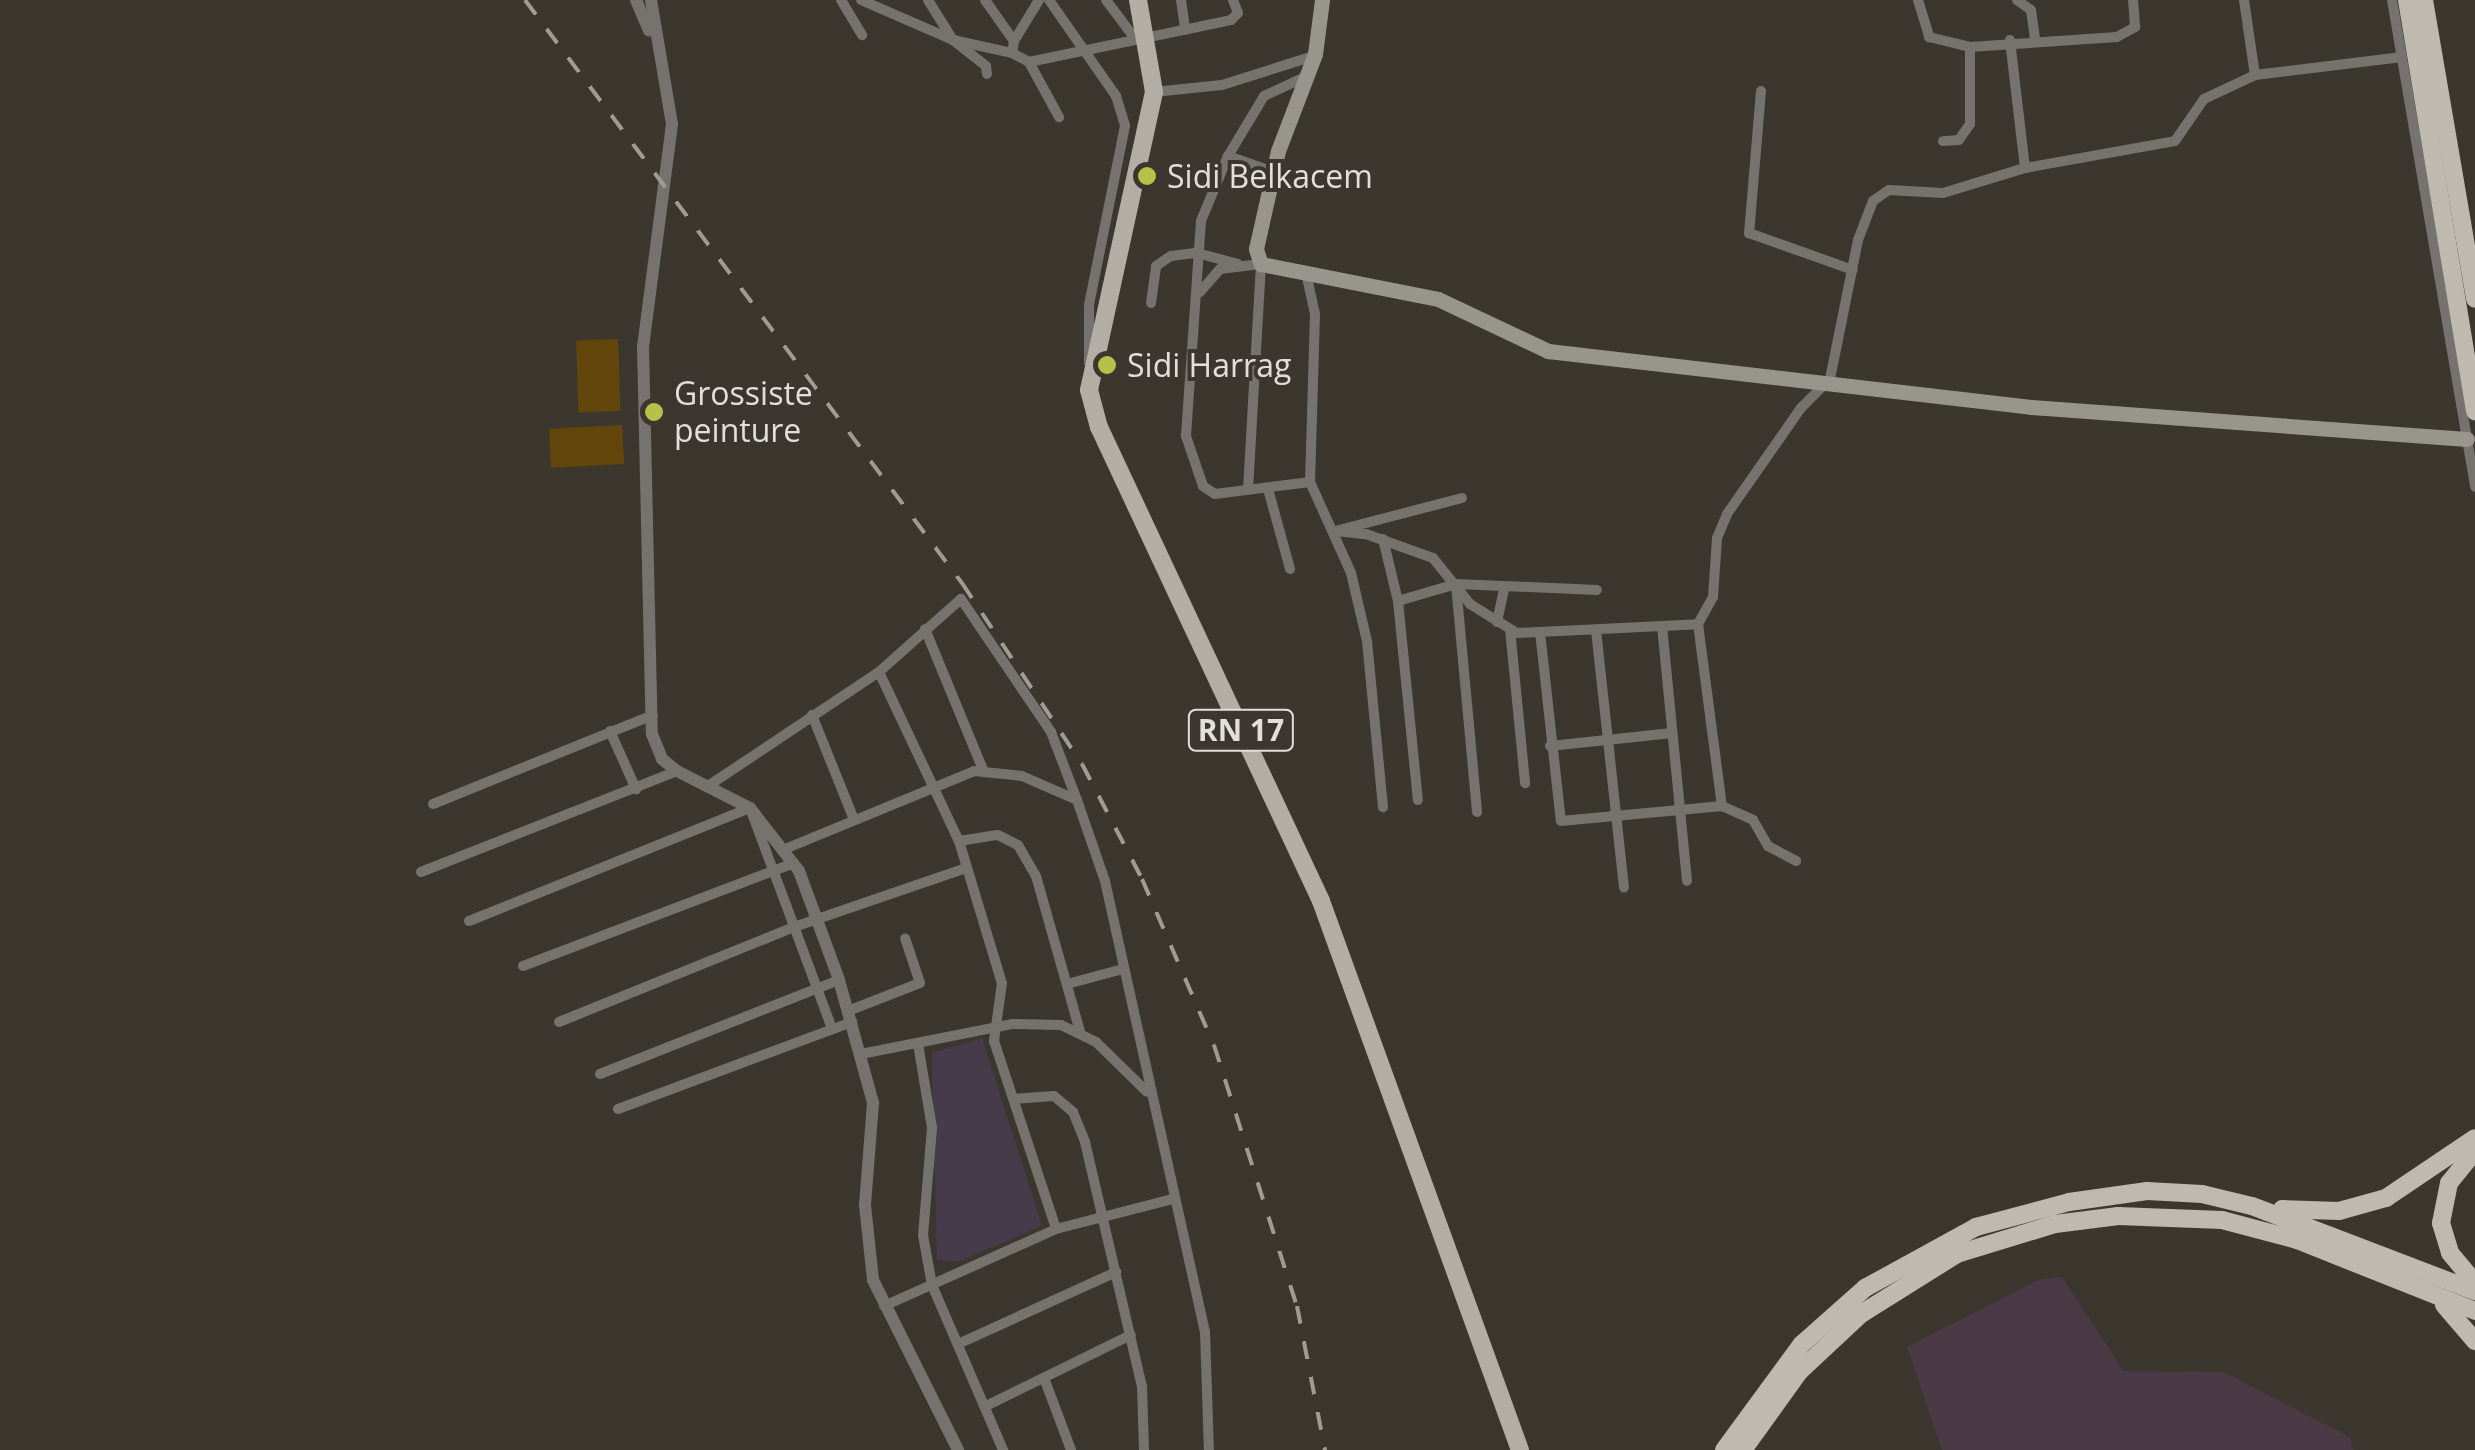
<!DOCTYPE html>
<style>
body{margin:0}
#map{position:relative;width:2475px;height:1450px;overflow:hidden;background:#3c372e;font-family:"Open Sans",sans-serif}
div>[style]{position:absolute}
.industrial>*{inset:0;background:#4a3a46}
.education>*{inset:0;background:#463b4a}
.green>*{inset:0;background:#63460c;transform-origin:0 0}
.minor>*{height:10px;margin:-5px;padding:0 5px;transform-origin:5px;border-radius:5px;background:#76736f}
.tertiary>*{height:12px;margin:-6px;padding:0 6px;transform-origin:6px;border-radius:6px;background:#76736f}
.secondary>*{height:15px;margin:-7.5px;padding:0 7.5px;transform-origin:7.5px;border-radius:7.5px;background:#98958d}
.primary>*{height:18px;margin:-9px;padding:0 9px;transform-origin:9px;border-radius:9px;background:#b2aea5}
.trunk>*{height:18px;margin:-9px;padding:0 9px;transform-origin:9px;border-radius:9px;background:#bebab0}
.rail>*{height:4px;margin-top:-2px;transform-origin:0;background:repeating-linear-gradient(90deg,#9f9c94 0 18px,transparent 0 36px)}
.dots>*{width:28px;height:28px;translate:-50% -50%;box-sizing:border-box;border:5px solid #3c372e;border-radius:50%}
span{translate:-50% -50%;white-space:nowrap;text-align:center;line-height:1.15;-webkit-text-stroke:8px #3c372e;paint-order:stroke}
.shield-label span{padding:2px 8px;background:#3c372e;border:2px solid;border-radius:8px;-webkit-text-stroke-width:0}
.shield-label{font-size:30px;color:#e2dfd9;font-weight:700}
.poi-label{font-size:32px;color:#e2dfd9}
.left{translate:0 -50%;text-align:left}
</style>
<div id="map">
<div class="industrial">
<div style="clip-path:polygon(2062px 1277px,2124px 1371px,2223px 1372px,2350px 1437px,2353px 1450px,1942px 1450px,1907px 1347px,2038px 1280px)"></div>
</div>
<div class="education">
<div style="clip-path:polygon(982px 1038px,1042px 1226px,957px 1262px,937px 1260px,932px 1053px)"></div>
</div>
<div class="green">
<div style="left:618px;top:339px;width:72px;height:42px;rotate:88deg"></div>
<div style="left:622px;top:425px;width:39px;height:73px;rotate:87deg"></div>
</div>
<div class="minor">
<div style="left:841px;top:0;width:41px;rotate:59deg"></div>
<div style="left:861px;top:0;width:100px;rotate:23.5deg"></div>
<div style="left:953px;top:40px;width:60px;rotate:12.4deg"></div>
<div style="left:928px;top:0;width:47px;rotate:58deg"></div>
<div style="left:953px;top:40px;width:42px;rotate:38.2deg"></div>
<div style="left:986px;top:66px;width:8px;rotate:83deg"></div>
<div style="left:985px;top:0;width:50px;rotate:54.7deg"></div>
<div style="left:1014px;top:41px;width:12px;rotate:99deg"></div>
<div style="left:1012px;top:53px;width:19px;rotate:28deg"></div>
<div style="left:1029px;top:62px;width:63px;rotate:61.4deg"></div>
<div style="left:1049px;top:0;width:117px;rotate:55.1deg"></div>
<div style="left:1116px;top:96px;width:31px;rotate:73deg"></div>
<div style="left:1125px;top:126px;width:183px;rotate:101.4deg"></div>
<div style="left:1089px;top:305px;width:58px;rotate:90deg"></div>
<div style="left:1106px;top:0;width:50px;rotate:53.1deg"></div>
<div style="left:1181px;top:0;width:30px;rotate:82deg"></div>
<div style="left:1918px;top:0;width:39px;rotate:73deg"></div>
<div style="left:1929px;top:37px;width:42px;rotate:13.7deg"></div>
<div style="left:1970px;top:47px;width:77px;rotate:90deg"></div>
<div style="left:1970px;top:124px;width:19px;rotate:125deg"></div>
<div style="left:1959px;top:140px;width:16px;rotate:176deg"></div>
<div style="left:2017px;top:0;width:17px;rotate:36deg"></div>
<div style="left:2031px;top:10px;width:29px;rotate:82deg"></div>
<div style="left:2244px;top:0;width:76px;rotate:81.7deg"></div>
<div style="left:2255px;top:75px;width:148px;rotate:-7deg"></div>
<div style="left:2392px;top:0;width:494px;rotate:80.3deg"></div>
<div style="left:1014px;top:41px;width:48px;rotate:-58.6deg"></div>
<div style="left:1970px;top:47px;width:147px;rotate:-3.9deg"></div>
<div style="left:2117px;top:37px;width:21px;rotate:-29deg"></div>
<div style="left:2135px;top:27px;width:27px;rotate:-94deg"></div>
<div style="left:1029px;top:62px;width:206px;rotate:-11.7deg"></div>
<div style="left:1231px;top:20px;width:10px;rotate:-45deg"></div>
<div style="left:1238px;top:13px;width:14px;rotate:-111deg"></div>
<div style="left:1761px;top:91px;width:143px;rotate:94.8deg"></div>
<div style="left:1749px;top:233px;width:110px;rotate:19.6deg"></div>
<div style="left:1154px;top:92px;width:68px;rotate:-5.9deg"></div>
<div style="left:1222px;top:85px;width:96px;rotate:-17.5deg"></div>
<div style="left:1228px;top:156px;width:70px;rotate:-59deg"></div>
<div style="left:1264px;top:96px;width:45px;rotate:-24.9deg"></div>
<div style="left:2025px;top:168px;width:152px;rotate:-10.2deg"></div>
<div style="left:2175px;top:141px;width:51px;rotate:-55.4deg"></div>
<div style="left:2204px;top:99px;width:56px;rotate:-25.2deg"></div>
<div style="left:1274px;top:172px;width:49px;rotate:-160.8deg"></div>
<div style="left:1228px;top:156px;width:70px;rotate:112.6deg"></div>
<div style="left:1201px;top:221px;width:216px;rotate:94deg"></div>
<div style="left:1186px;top:436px;width:53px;rotate:71.2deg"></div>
<div style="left:1203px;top:486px;width:14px;rotate:34deg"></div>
<div style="left:1215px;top:494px;width:96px;rotate:-7.2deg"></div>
<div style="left:1306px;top:273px;width:42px;rotate:77.6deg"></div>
<div style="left:1315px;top:314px;width:168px;rotate:91.7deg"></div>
<div style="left:1310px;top:482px;width:100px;rotate:65.7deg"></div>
<div style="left:1351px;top:573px;width:70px;rotate:76.8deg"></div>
<div style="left:1367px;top:641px;width:167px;rotate:84.5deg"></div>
<div style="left:1200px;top:292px;width:30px;rotate:-49deg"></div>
<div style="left:1220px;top:269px;width:41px;rotate:-7deg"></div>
<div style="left:1261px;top:264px;width:226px;rotate:93.3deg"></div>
<div style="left:1151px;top:303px;width:37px;rotate:-82deg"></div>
<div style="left:1156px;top:266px;width:18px;rotate:-34deg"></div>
<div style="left:1171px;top:256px;width:26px;rotate:-7deg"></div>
<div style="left:1197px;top:253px;width:42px;rotate:15deg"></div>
<div style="left:1268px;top:489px;width:83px;rotate:74.6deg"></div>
<div style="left:1462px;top:498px;width:131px;rotate:165.4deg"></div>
<div style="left:1335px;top:531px;width:31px;rotate:6deg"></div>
<div style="left:1366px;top:534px;width:71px;rotate:19.7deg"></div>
<div style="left:1433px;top:558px;width:59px;rotate:51.2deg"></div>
<div style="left:1470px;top:604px;width:55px;rotate:31.7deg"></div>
<div style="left:1517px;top:633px;width:181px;rotate:-2.8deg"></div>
<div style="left:1698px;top:624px;width:184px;rotate:82.5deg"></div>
<div style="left:1383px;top:539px;width:64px;rotate:76.4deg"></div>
<div style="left:1398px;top:601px;width:200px;rotate:84.3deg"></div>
<div style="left:1456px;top:585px;width:228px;rotate:84.7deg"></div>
<div style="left:1398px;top:601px;width:60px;rotate:-16.3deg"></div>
<div style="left:1456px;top:584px;width:141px;rotate:2.4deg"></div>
<div style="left:1497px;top:622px;width:34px;rotate:-78deg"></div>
<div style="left:1698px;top:624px;width:31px;rotate:-61deg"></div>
<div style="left:1713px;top:597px;width:59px;rotate:-86.1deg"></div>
<div style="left:1717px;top:538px;width:26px;rotate:-67deg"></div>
<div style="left:1727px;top:514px;width:129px;rotate:-55.1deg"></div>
<div style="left:1801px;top:408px;width:41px;rotate:-45deg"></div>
<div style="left:1830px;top:379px;width:142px;rotate:-78.6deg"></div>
<div style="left:1858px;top:240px;width:42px;rotate:-69deg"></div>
<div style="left:1873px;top:201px;width:19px;rotate:-35deg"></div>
<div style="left:1889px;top:190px;width:54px;rotate:3.2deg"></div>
<div style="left:1943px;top:193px;width:86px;rotate:-17deg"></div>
<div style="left:2025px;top:168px;width:129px;rotate:-96.7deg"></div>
<div style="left:1662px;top:626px;width:256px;rotate:84.4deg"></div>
<div style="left:925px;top:629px;width:155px;rotate:67.6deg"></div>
<div style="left:1510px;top:629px;width:155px;rotate:84.4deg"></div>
<div style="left:1596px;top:630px;width:259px;rotate:83.8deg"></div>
<div style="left:1540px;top:632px;width:190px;rotate:83.7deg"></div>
<div style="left:1561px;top:821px;width:162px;rotate:-5.3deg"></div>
<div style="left:1722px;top:806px;width:34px;rotate:24deg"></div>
<div style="left:1753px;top:820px;width:30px;rotate:60deg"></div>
<div style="left:1768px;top:846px;width:32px;rotate:28deg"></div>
<div style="left:879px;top:672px;width:187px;rotate:64.7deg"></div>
<div style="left:959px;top:841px;width:148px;rotate:73.2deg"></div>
<div style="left:1002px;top:983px;width:59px;rotate:97.9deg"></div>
<div style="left:994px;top:1041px;width:198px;rotate:71.7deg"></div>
<div style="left:812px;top:715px;width:110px;rotate:68.1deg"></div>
<div style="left:610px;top:731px;width:64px;rotate:65.9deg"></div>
<div style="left:1550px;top:746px;width:123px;rotate:-6.1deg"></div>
<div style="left:708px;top:786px;width:206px;rotate:-33.7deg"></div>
<div style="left:879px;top:672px;width:110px;rotate:-41.7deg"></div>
<div style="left:961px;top:599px;width:161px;rotate:55.9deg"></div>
<div style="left:1051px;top:732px;width:73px;rotate:69.1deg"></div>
<div style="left:433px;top:804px;width:237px;rotate:-22deg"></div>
<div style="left:959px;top:841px;width:39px;rotate:-9deg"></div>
<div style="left:998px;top:835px;width:22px;rotate:27deg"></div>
<div style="left:1018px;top:845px;width:36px;rotate:60deg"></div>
<div style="left:1036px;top:876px;width:162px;rotate:74.2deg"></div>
<div style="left:785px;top:849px;width:204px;rotate:-22.4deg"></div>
<div style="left:974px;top:771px;width:48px;rotate:5.9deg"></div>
<div style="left:1022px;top:776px;width:60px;rotate:23.6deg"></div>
<div style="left:1077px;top:800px;width:86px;rotate:70.9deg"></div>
<div style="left:1105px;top:881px;width:462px;rotate:77.5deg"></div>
<div style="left:1205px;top:1332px;width:118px;rotate:88.1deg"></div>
<div style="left:421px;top:872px;width:275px;rotate:-21.5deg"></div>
<div style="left:469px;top:921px;width:303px;rotate:-21.9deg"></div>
<div style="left:750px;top:808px;width:236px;rotate:69.6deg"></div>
<div style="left:523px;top:966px;width:290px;rotate:-20.8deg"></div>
<div style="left:1067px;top:984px;width:58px;rotate:-15deg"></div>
<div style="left:848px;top:1011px;width:77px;rotate:-21.3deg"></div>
<div style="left:920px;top:983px;width:47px;rotate:-108.4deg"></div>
<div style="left:559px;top:1022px;width:253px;rotate:-22deg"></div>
<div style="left:794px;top:927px;width:182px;rotate:-18.9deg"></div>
<div style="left:918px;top:1044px;width:85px;rotate:80.5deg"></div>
<div style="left:932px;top:1128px;width:107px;rotate:94.8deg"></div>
<div style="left:923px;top:1235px;width:51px;rotate:79.8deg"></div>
<div style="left:932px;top:1285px;width:180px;rotate:66.7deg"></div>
<div style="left:861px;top:1054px;width:155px;rotate:-11.2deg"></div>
<div style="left:1013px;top:1024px;width:48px;rotate:1.2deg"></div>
<div style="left:1061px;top:1025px;width:39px;rotate:26deg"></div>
<div style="left:1096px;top:1042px;width:71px;rotate:44.4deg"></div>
<div style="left:600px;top:1074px;width:257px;rotate:-21.5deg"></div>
<div style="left:1014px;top:1099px;width:40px;rotate:-4.3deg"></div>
<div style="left:1054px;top:1096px;width:25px;rotate:40deg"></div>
<div style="left:1073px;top:1112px;width:32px;rotate:68deg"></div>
<div style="left:1085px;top:1142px;width:251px;rotate:76.9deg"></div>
<div style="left:1142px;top:1386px;width:64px;rotate:88.2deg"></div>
<div style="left:618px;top:1109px;width:250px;rotate:-20.4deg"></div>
<div style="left:884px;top:1306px;width:188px;rotate:-24.1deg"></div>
<div style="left:1056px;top:1229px;width:121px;rotate:-14.4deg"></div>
<div style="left:958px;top:1344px;width:174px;rotate:-24.5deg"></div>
<div style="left:1044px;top:1378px;width:77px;rotate:69.4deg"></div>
<div style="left:988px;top:1405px;width:159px;rotate:-26.1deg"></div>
</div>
<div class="tertiary">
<div style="left:636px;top:0;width:33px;rotate:67deg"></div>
<div style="left:651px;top:0;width:126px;rotate:80.4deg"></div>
<div style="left:672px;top:124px;width:224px;rotate:97.4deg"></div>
<div style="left:643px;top:346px;width:388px;rotate:88.7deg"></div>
<div style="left:652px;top:734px;width:27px;rotate:68deg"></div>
<div style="left:662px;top:759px;width:19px;rotate:39deg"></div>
<div style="left:677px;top:771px;width:82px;rotate:26.9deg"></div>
<div style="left:750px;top:808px;width:80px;rotate:52.1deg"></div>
<div style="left:799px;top:871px;width:116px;rotate:69.8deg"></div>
<div style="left:839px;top:980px;width:128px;rotate:74.5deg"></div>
<div style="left:873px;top:1103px;width:102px;rotate:94.5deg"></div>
<div style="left:865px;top:1205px;width:75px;rotate:83.9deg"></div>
<div style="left:873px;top:1280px;width:190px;rotate:63.4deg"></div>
</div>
<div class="secondary">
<div style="left:1322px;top:0;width:54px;rotate:97.4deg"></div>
<div style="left:1315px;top:54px;width:104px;rotate:110.9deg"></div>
<div style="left:1278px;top:151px;width:100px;rotate:102.7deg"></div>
<div style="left:1256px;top:249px;width:16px;rotate:72deg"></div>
<div style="left:1261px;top:264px;width:180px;rotate:11.2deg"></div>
<div style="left:1438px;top:299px;width:122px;rotate:25.3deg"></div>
<div style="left:1548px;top:351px;width:486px;rotate:6.6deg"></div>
<div style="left:2031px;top:407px;width:437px;rotate:4.2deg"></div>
</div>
<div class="primary">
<div style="left:1138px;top:0;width:93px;rotate:80.1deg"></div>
<div style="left:1154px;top:92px;width:305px;rotate:102.3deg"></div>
<div style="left:1089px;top:390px;width:38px;rotate:75deg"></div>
<div style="left:1099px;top:427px;width:523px;rotate:64.9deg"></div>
<div style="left:1321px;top:901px;width:584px;rotate:70.08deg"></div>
</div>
<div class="trunk">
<div style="left:2407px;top:0;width:417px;rotate:80.6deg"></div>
<div style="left:2424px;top:0;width:303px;rotate:80.3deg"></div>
<div style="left:2475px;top:1151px;width:41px;rotate:129.1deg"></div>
<div style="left:2449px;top:1183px;width:41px;rotate:101.3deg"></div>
<div style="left:2441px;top:1223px;width:31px;rotate:73deg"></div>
<div style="left:2450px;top:1253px;width:39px;rotate:50deg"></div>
<div style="left:2282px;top:1209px;width:57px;rotate:2deg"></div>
<div style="left:2339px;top:1211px;width:49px;rotate:-15.5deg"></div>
<div style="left:2386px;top:1198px;width:107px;rotate:-34deg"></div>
<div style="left:2444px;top:1305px;width:48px;rotate:49.3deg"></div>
<div style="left:1724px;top:1450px;width:132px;rotate:-53.7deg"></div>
<div style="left:1802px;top:1344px;width:84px;rotate:-41.6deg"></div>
<div style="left:1865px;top:1288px;width:127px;rotate:-28.8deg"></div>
<div style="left:1976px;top:1227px;width:96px;rotate:-15deg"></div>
<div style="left:2069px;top:1202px;width:79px;rotate:-8deg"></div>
<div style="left:2147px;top:1191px;width:55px;rotate:3.1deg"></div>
<div style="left:2202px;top:1194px;width:51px;rotate:13.5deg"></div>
<div style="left:2252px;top:1206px;width:239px;rotate:20.9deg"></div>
<div style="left:1743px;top:1450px;width:96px;rotate:-54.3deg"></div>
<div style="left:1799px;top:1372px;width:85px;rotate:-43.1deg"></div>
<div style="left:1861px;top:1314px;width:113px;rotate:-32deg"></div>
<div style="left:1957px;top:1254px;width:102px;rotate:-17deg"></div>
<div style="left:2055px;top:1224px;width:64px;rotate:-7.2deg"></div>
<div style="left:2118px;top:1216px;width:104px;rotate:2.2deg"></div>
<div style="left:2222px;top:1220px;width:78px;rotate:14.9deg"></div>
<div style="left:2297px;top:1240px;width:192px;rotate:21.7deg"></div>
</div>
<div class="rail">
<div style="left:525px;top:0;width:729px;rotate:53.15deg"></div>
<div style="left:962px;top:583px;width:217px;rotate:56.5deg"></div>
<div style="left:1082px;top:764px;width:130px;rotate:62.4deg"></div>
<div style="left:1142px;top:879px;width:181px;rotate:66.6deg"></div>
<div style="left:1214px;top:1045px;width:274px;rotate:72.4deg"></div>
<div style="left:1297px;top:1306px;width:147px;rotate:79deg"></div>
</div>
<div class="dots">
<div style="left:1147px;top:176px;background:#b6c148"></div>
<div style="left:1107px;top:365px;background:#b6c148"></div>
<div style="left:654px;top:412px;background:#b6c148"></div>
</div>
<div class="shield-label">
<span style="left:1241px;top:730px">RN 17</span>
</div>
<div class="poi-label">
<span class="left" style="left:1167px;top:176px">Sidi Belkacem</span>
<span class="left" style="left:1127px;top:365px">Sidi Harrag</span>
<span class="left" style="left:674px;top:412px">Grossiste<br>peinture</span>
</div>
</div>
